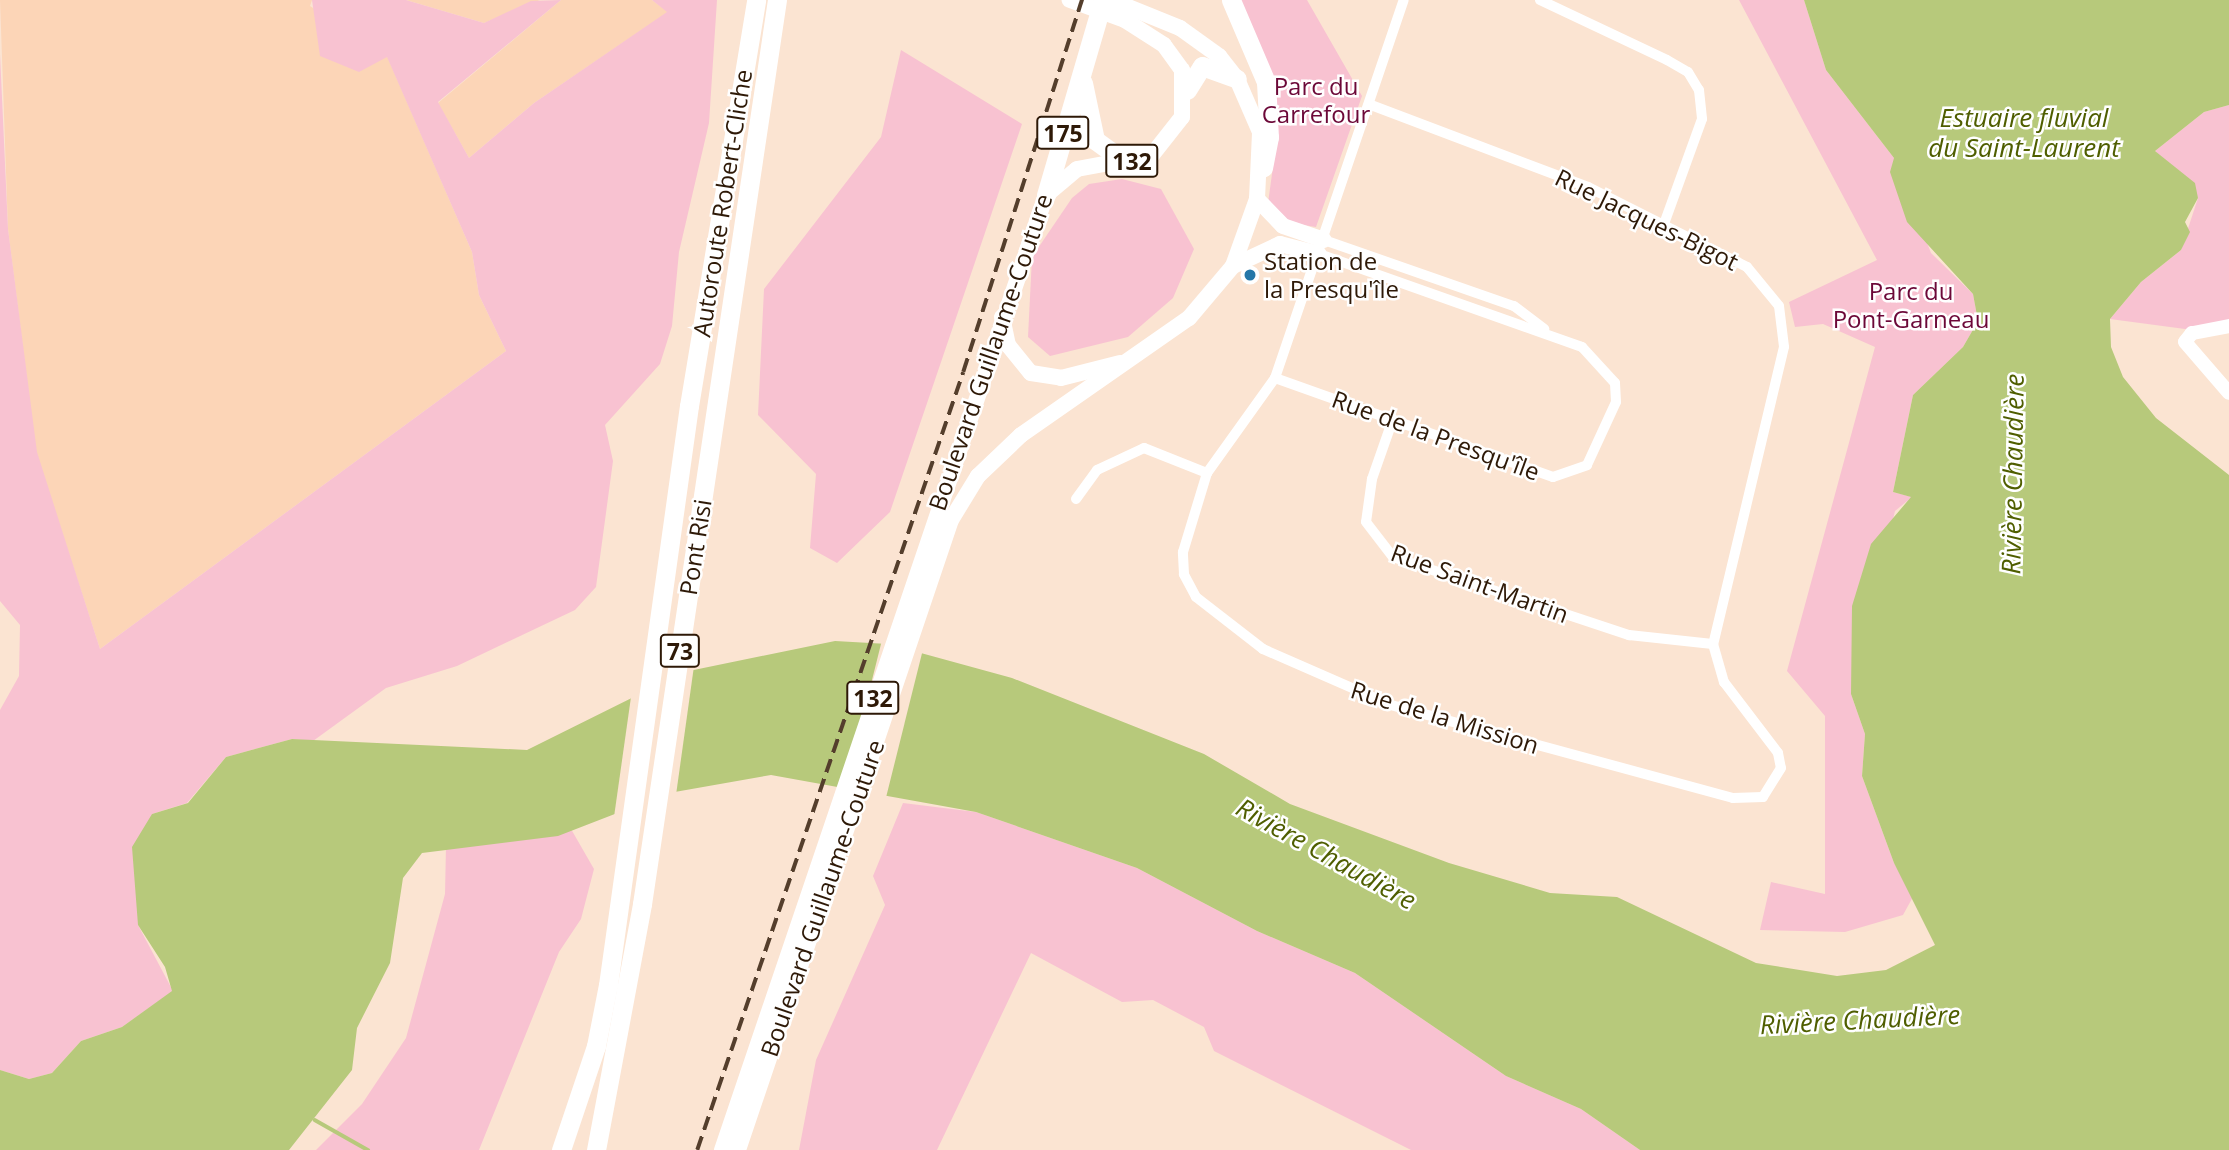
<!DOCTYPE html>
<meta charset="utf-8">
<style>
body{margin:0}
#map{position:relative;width:2229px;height:1150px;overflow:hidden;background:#fbe4d2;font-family:"Open Sans",sans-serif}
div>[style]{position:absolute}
.built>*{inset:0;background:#fcd5b7}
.green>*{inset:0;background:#f8c2d1}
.water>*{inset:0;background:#b7c97b}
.pier>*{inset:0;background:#fbe4d2;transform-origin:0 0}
.stream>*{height:3.5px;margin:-1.75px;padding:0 1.75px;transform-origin:1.75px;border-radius:1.75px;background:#b7c97b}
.street>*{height:10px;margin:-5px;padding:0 5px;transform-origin:5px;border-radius:5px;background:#fff}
.secondary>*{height:14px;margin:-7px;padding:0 7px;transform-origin:7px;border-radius:7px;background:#fff}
.primary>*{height:16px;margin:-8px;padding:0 8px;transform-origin:8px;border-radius:8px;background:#fff}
.highway>*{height:19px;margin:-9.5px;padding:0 9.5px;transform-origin:9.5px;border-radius:9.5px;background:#fff}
.rail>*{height:3.5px;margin-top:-1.75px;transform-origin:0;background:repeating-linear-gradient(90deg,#543e2c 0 14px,transparent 0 21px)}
.dots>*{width:19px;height:19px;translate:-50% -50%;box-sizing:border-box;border:4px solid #fff;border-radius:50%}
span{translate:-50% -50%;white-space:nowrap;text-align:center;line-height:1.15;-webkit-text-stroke:5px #fff;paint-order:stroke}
.shield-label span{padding:2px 5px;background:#fff;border:2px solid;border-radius:5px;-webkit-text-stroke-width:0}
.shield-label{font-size:23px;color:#2e1907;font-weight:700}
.park-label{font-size:24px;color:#6c0838}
.street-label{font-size:24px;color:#2e1907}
.poi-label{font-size:24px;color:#2e1907}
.left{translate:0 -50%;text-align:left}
.water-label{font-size:26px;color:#4f5e00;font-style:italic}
</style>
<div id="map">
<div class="built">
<div style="clip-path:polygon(0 0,312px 0,310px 6px,387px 56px,472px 252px,479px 295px,506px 351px,100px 649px,36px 452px,8px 229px)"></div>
<div style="clip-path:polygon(406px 0,540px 0,484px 23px)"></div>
<div style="clip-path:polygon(561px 0,652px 0,668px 12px,534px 103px,469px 158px,438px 103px)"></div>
</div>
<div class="green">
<div style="clip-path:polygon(312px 0,406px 0,484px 23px,531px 1px,561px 0,438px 102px,469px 158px,534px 103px,667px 12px,652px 0,717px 0,709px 123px,679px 252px,672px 326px,660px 364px,605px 425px,613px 461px,596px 587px,575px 610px,457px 666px,386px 688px,313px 741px,292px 739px,226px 757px,187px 803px,152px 814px,138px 925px,173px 991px,122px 1027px,81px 1041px,52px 1073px,29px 1079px,0 1070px,0 710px,19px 676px,20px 625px,0 601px,0 54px,8px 229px,37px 452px,100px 649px,506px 351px,479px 295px,472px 252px,387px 57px,359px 72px,320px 56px)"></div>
<div style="clip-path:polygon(1235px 0,1307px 0,1362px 96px,1316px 227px,1284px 222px,1268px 203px,1277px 138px)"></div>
<div style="clip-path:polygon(1739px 0,1804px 0,1826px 70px,1894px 158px,1931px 253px,1973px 294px,1978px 321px,1963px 347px,1913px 395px,1893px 492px,1912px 497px,1895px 511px,1851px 694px,1865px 734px,1862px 776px,1894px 863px,1914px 895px,1903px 915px,1845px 932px,1760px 930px,1771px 882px,1825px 894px,1825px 716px,1787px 671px,1875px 347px,1823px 324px,1795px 327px,1789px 302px,1877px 260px)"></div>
<div style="clip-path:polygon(901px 50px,1022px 124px,890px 512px,837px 563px,810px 548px,816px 474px,758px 415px,764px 289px,881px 137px)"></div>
<div style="clip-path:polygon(2229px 105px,2229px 326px,2200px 331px,2110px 319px,2141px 282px,2181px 250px,2198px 198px,2155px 151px,2204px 112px)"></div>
<div style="clip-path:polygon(1122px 179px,1161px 189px,1194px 249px,1173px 298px,1128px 337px,1050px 356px,1028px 337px,1032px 257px,1072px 198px,1089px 184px)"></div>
<div style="clip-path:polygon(903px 803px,976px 812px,1137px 868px,1257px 931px,1355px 973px,1506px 1076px,1581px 1109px,1640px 1150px,1411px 1150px,1214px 1051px,1204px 1027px,1153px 1000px,1122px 1002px,1031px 953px,937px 1150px,799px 1150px,816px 1060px,885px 905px,873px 876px)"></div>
<div style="clip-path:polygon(571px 829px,594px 869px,581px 919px,559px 952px,479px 1150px,316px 1150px,362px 1104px,406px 1038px,445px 894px,446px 846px)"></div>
</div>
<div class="water">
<div style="clip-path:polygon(1804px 0,2229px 0,2229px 105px,2204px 112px,2155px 151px,2195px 183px,2198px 198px,2185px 222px,2190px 232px,2181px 250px,2141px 282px,2110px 319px,2111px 347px,2123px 377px,2156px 418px,2229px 475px,2229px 1150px,1640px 1150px,1581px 1109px,1506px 1076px,1355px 973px,1257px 931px,1137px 868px,976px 812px,771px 775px,669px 793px,558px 836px,422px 853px,403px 878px,390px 963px,357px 1028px,352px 1070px,289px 1150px,0 1150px,0 1070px,29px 1079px,52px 1073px,81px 1041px,122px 1027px,172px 991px,165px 967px,138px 925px,132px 847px,152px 814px,188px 803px,226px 757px,292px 739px,527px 750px,684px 672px,835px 641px,888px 644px,1012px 678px,1204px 754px,1290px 804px,1449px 863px,1550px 893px,1617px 897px,1756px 963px,1837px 976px,1886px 970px,1935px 945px,1894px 863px,1862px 776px,1865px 734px,1851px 694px,1852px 606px,1871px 544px,1911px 497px,1893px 492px,1913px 395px,1963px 347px,1978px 321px,1973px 294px,1907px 222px,1890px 172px,1894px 158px,1826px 70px)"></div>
</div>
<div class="pier">
<div style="left:882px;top:640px;width:42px;height:154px;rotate:14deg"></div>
<div style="clip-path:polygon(694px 666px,676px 795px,614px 817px,631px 697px)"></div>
</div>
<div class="stream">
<div style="left:315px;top:1120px;width:61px;rotate:29.5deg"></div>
</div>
<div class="street">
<div style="left:1540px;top:0;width:140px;rotate:25.3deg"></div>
<div style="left:1667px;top:60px;width:24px;rotate:30deg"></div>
<div style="left:1688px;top:72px;width:21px;rotate:59deg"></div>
<div style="left:1699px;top:90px;width:29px;rotate:84deg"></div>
<div style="left:1702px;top:119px;width:115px;rotate:109.9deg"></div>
<div style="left:1371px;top:105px;width:232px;rotate:20.7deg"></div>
<div style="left:1588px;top:187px;width:178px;rotate:26.7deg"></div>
<div style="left:1747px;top:267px;width:50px;rotate:50.6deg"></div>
<div style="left:1779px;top:306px;width:41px;rotate:83deg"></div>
<div style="left:1784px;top:347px;width:305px;rotate:103.4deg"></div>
<div style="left:1713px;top:644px;width:40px;rotate:74deg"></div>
<div style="left:1724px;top:682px;width:89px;rotate:52.7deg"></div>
<div style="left:1778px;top:753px;width:15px;rotate:79deg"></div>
<div style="left:1781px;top:768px;width:34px;rotate:122deg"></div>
<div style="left:1763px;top:797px;width:30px;rotate:178deg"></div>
<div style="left:1733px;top:798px;width:354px;rotate:-164.8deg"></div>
<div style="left:1391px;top:705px;width:140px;rotate:-156.4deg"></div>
<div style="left:1263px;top:649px;width:85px;rotate:-142.2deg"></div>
<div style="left:1196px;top:597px;width:26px;rotate:-118deg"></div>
<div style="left:1184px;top:574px;width:22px;rotate:-93deg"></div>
<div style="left:1183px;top:552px;width:83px;rotate:-73.1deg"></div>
<div style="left:1207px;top:473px;width:117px;rotate:-54.4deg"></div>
<div style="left:1275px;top:378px;width:399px;rotate:-71.2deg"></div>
<div style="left:1324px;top:240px;width:201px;rotate:19.2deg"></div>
<div style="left:1514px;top:306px;width:38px;rotate:37deg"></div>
<div style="left:1275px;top:378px;width:295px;rotate:19.6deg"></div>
<div style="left:1553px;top:477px;width:36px;rotate:-19deg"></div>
<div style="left:1587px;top:465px;width:69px;rotate:-65.3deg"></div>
<div style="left:1616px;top:402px;width:19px;rotate:-93deg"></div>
<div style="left:1615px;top:383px;width:49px;rotate:-132.5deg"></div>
<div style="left:1582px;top:347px;width:279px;rotate:-160.5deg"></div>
<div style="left:1393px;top:419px;width:64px;rotate:109.3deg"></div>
<div style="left:1372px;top:479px;width:43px;rotate:97.9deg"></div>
<div style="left:1366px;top:522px;width:44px;rotate:52.4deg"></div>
<div style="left:1393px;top:557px;width:249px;rotate:18.3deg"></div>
<div style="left:1629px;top:635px;width:84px;rotate:6.1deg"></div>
<div style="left:1076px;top:499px;width:36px;rotate:-54deg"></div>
<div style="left:1097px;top:470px;width:52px;rotate:-25.1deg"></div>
<div style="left:1144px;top:448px;width:68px;rotate:21.6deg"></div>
</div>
<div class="secondary">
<div style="left:2229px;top:326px;width:38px;rotate:169deg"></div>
<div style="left:2192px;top:333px;width:11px;rotate:128deg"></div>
<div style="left:2185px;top:342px;width:67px;rotate:49.2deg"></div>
</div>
<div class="primary">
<div style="left:1257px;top:199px;width:37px;rotate:46deg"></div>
<div style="left:1283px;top:226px;width:43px;rotate:18.9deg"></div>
<div style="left:1233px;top:266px;width:52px;rotate:-25.1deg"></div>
<div style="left:1280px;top:244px;width:40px;rotate:14.4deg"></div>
<div style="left:1002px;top:317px;width:29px;rotate:78deg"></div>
<div style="left:1008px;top:345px;width:36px;rotate:51deg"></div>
<div style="left:1031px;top:373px;width:30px;rotate:9deg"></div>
<div style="left:1061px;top:378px;width:61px;rotate:-14.3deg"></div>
<div style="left:722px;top:1150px;width:1008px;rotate:-71.26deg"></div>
<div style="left:1046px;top:195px;width:40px;rotate:-40deg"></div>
<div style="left:1077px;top:169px;width:76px;rotate:-10.6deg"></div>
<div style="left:1152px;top:155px;width:48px;rotate:-51.7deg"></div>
<div style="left:1182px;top:117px;width:47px;rotate:-90deg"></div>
<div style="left:1182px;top:70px;width:31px;rotate:-126deg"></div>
<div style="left:1164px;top:45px;width:46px;rotate:-147.3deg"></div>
<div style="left:1125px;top:20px;width:59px;rotate:-160deg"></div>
<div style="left:738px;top:1150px;width:665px;rotate:-71.32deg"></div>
<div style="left:951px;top:520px;width:52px;rotate:-58.5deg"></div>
<div style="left:978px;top:476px;width:59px;rotate:-43.6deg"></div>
<div style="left:1021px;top:435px;width:205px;rotate:-34.9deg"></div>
<div style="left:1189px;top:318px;width:68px;rotate:-49.8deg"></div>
<div style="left:1233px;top:266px;width:71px;rotate:-70.3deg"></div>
<div style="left:1257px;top:199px;width:67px;rotate:-87.4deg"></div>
<div style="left:1260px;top:132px;width:58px;rotate:-113.5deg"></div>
<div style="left:1237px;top:79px;width:29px;rotate:-128deg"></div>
<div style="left:1219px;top:56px;width:48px;rotate:-144.3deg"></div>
<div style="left:1180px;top:28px;width:74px;rotate:-157.9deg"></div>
</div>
<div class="highway">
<div style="left:1231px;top:0;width:89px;rotate:66.9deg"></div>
<div style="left:1266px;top:82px;width:55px;rotate:86.9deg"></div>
<div style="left:1269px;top:137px;width:31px;rotate:101deg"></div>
<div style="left:1083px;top:83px;width:58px;rotate:78.1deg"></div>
<div style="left:1095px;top:140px;width:37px;rotate:36deg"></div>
<div style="left:1187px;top:90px;width:28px;rotate:-58deg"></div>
<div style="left:1202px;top:66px;width:37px;rotate:20deg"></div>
<div style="left:1046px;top:195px;width:203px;rotate:-73.7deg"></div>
<div style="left:561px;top:1150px;width:110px;rotate:-71.4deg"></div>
<div style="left:596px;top:1046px;width:62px;rotate:-78.9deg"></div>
<div style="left:608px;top:985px;width:585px;rotate:-82.04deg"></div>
<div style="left:689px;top:406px;width:411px;rotate:-80.6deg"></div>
<div style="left:596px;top:1150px;width:250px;rotate:-79.4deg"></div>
<div style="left:642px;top:904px;width:914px;rotate:-81.51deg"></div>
</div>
<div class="rail">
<div style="left:697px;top:1150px;width:822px;rotate:-71.12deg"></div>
<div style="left:963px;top:372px;width:391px;rotate:-72.3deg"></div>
</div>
<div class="dots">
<div style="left:1250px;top:275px;background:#2577a8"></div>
</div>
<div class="shield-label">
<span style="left:1063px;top:133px">175</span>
<span style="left:1132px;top:161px">132</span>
<span style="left:680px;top:651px">73</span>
<span style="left:873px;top:698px">132</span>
</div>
<div class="park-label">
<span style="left:1316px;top:100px">Parc du<br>Carrefour</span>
<span style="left:1911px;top:305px">Parc du<br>Pont-Garneau</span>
</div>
<div class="street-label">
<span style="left:722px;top:203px;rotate:-81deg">Autoroute Robert-Cliche</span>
<span style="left:1647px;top:219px;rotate:26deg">Rue Jacques-Bigot</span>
<span style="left:990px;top:352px;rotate:-71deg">Boulevard Guillaume-Couture</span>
<span style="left:1436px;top:435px;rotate:20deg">Rue de la Presqu'île</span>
<span style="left:695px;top:547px;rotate:-81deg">Pont Risi</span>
<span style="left:1480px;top:583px;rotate:20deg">Rue Saint-Martin</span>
<span style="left:1445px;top:717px;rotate:17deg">Rue de la Mission</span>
<span style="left:822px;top:898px;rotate:-71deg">Boulevard Guillaume-Couture</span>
</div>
<div class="poi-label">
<span class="left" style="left:1264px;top:275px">Station de<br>la Presqu'île</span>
</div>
<div class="water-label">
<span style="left:2024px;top:133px">Estuaire fluvial<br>du Saint-Laurent</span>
<span style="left:2013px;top:474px;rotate:-89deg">Rivière Chaudière</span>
<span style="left:1326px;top:854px;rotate:29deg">Rivière Chaudière</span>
<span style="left:1860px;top:1020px;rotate:-3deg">Rivière Chaudière</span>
</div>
</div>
